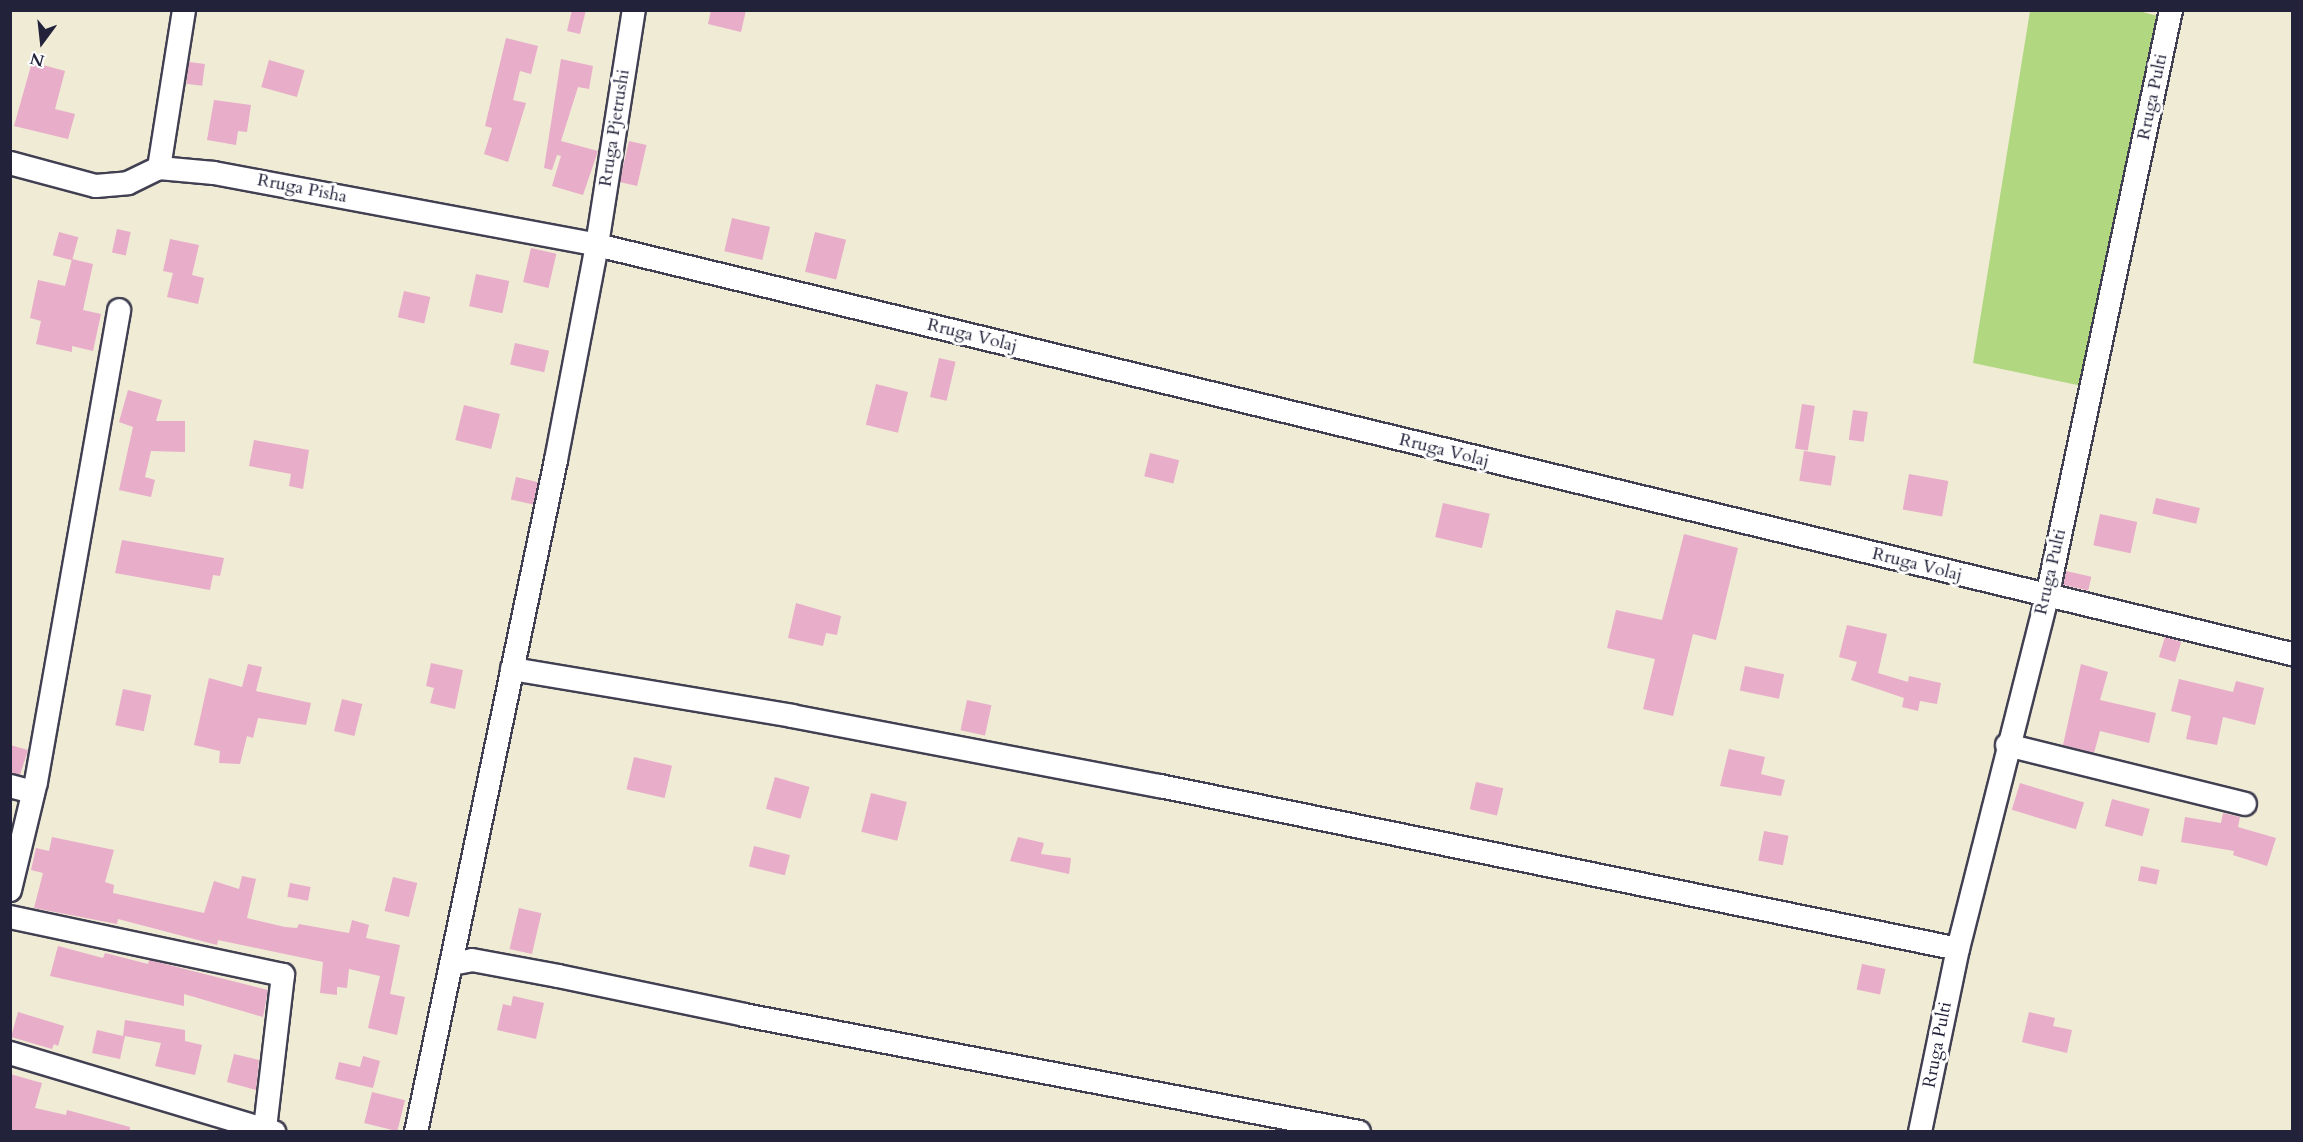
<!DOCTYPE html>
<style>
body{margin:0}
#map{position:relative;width:2303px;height:1142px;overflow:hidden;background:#f0ebd5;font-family:Cardo,serif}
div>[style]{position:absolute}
.green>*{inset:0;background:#b1d781}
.building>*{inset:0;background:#e7adc9;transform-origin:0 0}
.roads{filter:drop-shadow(2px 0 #414052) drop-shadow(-2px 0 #414052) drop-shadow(0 2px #414052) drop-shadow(0 -2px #414052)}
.minor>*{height:22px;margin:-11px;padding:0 11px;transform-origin:11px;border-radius:11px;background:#fff}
span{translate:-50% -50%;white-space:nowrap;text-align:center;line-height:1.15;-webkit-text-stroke:6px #fff;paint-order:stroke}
.street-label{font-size:18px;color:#22223b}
.frame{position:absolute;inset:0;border:12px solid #22223b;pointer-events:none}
.north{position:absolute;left:12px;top:12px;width:60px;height:60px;-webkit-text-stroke:4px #fff;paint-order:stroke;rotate:195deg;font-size:16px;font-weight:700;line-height:24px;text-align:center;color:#22223b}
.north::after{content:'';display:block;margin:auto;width:21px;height:27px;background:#22223b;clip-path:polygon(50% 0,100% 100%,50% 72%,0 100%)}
</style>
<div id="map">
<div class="green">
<div style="clip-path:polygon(2030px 11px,2139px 11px,2165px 18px,2087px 387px,1973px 363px)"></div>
</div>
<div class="building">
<div style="clip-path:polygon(572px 10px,586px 10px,580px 34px,567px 31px)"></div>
<div style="clip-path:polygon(711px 10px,746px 10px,741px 32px,708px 24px)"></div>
<div style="clip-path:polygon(506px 38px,538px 46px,531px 74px,520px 71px,513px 100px,526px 103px,508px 162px,484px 154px,492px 128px,485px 126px)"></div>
<div style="clip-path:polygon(561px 59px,593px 66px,589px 89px,578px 87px,561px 141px,598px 151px,583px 195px,552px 186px,561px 156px,557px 155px,552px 170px,544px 168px)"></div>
<div style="left:269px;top:60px;width:37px;height:28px;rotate:16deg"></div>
<div style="clip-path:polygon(32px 62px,65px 71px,55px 109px,75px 114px,68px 139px,14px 126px)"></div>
<div style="left:189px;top:62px;width:16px;height:22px;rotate:7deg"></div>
<div style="clip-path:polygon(214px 100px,251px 105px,247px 132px,238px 131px,236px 145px,207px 140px)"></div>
<div style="left:629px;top:141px;width:18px;height:42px;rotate:13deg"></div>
<div style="left:732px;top:218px;width:39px;height:34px;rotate:13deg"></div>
<div style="left:117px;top:229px;width:14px;height:24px;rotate:12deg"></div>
<div style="left:59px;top:232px;width:20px;height:24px;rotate:15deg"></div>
<div style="left:815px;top:232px;width:32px;height:41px;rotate:14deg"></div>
<div style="clip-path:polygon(170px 239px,199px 245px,192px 275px,204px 278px,198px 304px,167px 297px,173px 273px,163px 271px)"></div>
<div style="left:531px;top:248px;width:26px;height:35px;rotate:13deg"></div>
<div style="clip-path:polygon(72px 259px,93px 264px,83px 310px,101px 314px,93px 351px,72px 346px,72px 352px,36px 344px,41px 321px,30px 318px,38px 280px,65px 286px)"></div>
<div style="left:476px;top:274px;width:34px;height:33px;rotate:12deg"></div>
<div style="left:404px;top:291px;width:27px;height:27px;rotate:13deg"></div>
<div style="left:515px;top:343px;width:35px;height:22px;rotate:13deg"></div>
<div style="left:939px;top:358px;width:17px;height:40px;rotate:13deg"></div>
<div style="left:876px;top:384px;width:33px;height:42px;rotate:14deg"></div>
<div style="clip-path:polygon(128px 390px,162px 400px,156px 421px,185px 421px,185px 452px,151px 451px,145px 477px,155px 480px,151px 497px,119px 490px,133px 427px,119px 422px)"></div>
<div style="left:1802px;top:404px;width:13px;height:45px;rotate:9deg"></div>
<div style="left:464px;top:405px;width:37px;height:36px;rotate:14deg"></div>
<div style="left:1853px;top:410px;width:15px;height:30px;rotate:8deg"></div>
<div style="clip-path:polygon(254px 440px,309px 450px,303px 489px,289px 486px,291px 474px,249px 466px)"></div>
<div style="left:1804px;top:451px;width:32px;height:30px;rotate:9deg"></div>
<div style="left:1150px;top:453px;width:30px;height:24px;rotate:14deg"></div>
<div style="left:1909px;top:474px;width:40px;height:36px;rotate:10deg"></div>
<div style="left:516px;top:477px;width:23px;height:23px;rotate:13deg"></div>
<div style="left:2156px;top:498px;width:45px;height:16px;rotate:13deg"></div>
<div style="left:1443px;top:503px;width:48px;height:35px;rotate:13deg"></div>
<div style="left:2100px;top:514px;width:38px;height:32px;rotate:12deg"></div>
<div style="clip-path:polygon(1684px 534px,1738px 548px,1716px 640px,1693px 634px,1673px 716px,1643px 709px,1655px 659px,1607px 648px,1616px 610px,1662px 620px)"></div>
<div style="clip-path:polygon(122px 540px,224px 558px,220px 576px,213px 575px,210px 590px,115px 573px)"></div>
<div style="left:2066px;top:571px;width:26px;height:14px;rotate:13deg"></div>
<div style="clip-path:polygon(796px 603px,841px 616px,837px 635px,826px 633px,823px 646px,788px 638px)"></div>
<div style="clip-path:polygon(1847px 625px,1887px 634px,1878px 673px,1908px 682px,1909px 676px,1941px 683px,1937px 704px,1920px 701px,1918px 711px,1902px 707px,1904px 698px,1851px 680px,1857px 662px,1839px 657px)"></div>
<div style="left:2165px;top:637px;width:17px;height:21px;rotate:17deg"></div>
<div style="clip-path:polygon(431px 663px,463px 670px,455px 709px,430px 703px,434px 688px,426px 686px)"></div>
<div style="clip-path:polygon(248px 664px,262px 667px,256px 691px,311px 703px,306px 725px,258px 718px,253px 738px,247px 736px,240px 764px,219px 763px,220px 751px,194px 745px,209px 678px,242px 687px)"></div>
<div style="clip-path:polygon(2081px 664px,2108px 672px,2100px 700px,2156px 713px,2149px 743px,2100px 731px,2094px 753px,2063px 745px)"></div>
<div style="left:1745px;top:666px;width:40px;height:25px;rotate:12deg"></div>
<div style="clip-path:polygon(2179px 679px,2233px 692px,2236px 681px,2264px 688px,2255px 725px,2223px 717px,2217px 745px,2186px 739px,2191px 716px,2171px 711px)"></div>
<div style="left:123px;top:689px;width:29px;height:37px;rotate:12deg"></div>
<div style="left:342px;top:699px;width:21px;height:33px;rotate:14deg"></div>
<div style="left:967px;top:700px;width:25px;height:31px;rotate:12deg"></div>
<div style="clip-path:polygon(10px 745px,28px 750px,20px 775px,10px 773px)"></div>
<div style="clip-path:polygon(1729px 749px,1765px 757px,1761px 774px,1785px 780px,1781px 796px,1720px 786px)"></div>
<div style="left:634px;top:757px;width:39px;height:33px;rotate:13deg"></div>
<div style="left:775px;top:777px;width:36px;height:33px;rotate:16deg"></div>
<div style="left:1476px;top:782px;width:28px;height:28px;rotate:13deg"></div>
<div style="left:2020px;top:783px;width:67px;height:28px;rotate:17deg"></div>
<div style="left:871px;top:793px;width:37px;height:40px;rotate:14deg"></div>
<div style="left:2112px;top:799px;width:39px;height:28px;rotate:15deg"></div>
<div style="clip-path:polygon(2223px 813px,2240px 817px,2238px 827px,2276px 838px,2267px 866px,2233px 855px,2234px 851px,2181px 842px,2185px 817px,2221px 823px)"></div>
<div style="left:1764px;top:831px;width:25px;height:30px;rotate:11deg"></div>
<div style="clip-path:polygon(52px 837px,114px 850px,105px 882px,114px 885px,113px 893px,204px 913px,214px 881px,239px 889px,242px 876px,256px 879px,247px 918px,285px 927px,297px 928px,299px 924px,349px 933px,352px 920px,369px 925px,366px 938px,400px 945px,390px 994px,405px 997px,397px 1035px,368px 1028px,380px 976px,349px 969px,347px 988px,337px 987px,337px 995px,320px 993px,323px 962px,218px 940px,217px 945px,118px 919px,117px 924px,34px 908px,43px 873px,31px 870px,36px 848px,49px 851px)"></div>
<div style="clip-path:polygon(1018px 837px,1044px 843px,1041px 854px,1071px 858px,1069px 874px,1010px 861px)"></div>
<div style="left:754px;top:846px;width:37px;height:21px;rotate:14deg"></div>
<div style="left:2141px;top:866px;width:19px;height:15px;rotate:12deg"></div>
<div style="left:393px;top:877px;width:25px;height:35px;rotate:14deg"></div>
<div style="left:290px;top:883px;width:21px;height:14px;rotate:11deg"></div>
<div style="left:519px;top:908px;width:23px;height:42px;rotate:13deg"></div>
<div style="clip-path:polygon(58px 946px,103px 958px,105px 953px,148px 964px,149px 960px,268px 990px,263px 1017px,184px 994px,184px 1006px,50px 976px)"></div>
<div style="left:1862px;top:964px;width:24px;height:26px;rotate:12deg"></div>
<div style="clip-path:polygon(513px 996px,544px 1003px,536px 1039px,497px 1030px,503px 1004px,511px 1006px)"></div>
<div style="clip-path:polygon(18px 1012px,64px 1026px,58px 1046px,54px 1044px,52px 1049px,11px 1037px)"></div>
<div style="clip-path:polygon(2029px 1012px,2055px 1018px,2053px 1026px,2072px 1030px,2067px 1053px,2022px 1042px)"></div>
<div style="clip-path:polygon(125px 1020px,185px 1030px,185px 1041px,202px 1045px,195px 1075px,155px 1066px,161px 1043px,125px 1036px,120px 1059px,92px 1053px,97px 1030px,123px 1036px)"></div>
<div style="clip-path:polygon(234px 1054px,259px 1060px,256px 1090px,227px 1082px)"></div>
<div style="clip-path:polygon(363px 1056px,380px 1061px,373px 1088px,335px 1079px,339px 1062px,360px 1067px)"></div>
<div style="clip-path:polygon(10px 1074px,42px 1083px,35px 1108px,66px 1115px,67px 1110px,130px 1127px,130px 1131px,10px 1131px)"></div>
<div style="left:372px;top:1092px;width:34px;height:32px;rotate:14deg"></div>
</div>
<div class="roads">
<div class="minor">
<div style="left:10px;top:163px;width:89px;rotate:15deg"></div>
<div style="left:96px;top:186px;width:32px;rotate:-5deg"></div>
<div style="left:128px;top:183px;width:34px;rotate:-26deg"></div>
<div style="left:159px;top:168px;width:55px;rotate:5.2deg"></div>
<div style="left:214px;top:173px;width:390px;rotate:10.6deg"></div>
<div style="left:597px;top:245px;width:1744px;rotate:13.57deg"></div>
<div style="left:159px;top:168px;width:160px;rotate:-81deg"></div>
<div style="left:512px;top:669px;width:284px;rotate:9.5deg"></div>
<div style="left:792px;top:716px;width:375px;rotate:10.8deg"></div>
<div style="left:1160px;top:786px;width:814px;rotate:11.54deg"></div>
<div style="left:2007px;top:745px;width:245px;rotate:13.9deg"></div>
<div style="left:10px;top:786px;width:24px;rotate:15deg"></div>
<div style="left:10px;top:890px;width:111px;rotate:-76.5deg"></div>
<div style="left:36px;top:782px;width:479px;rotate:-80deg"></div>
<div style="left:10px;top:917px;width:279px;rotate:12deg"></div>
<div style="left:283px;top:975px;width:155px;rotate:96.7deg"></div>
<div style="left:452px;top:964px;width:20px;rotate:-11deg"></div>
<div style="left:472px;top:960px;width:87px;rotate:10.5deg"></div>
<div style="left:558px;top:976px;width:190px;rotate:11.8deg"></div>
<div style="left:744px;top:1015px;width:626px;rotate:10.77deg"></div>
<div style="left:10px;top:1053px;width:276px;rotate:16.7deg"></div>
<div style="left:416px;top:1132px;width:686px;rotate:-78.23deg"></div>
<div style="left:556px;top:460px;width:219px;rotate:-79.2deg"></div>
<div style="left:597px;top:245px;width:238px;rotate:-81.1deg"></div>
<div style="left:1920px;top:1132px;width:187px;rotate:-78.3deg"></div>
<div style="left:1958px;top:949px;width:363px;rotate:-75.8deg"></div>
<div style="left:2047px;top:597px;width:600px;rotate:-78.07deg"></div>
</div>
</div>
<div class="street-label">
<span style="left:2153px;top:97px;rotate:-78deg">Rruga Pulti</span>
<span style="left:615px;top:128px;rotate:-81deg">Rruga Pjetrushi</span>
<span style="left:302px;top:189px;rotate:11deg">Rruga Pisha</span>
<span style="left:972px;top:336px;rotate:14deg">Rruga Volaj</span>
<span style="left:1444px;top:451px;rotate:14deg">Rruga Volaj</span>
<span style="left:1917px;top:565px;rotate:14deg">Rruga Volaj</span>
<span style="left:2051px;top:572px;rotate:-77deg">Rruga Pulti</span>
<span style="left:1938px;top:1045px;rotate:-79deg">Rruga Pulti</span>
</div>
<div class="frame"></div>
<div class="north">N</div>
</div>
